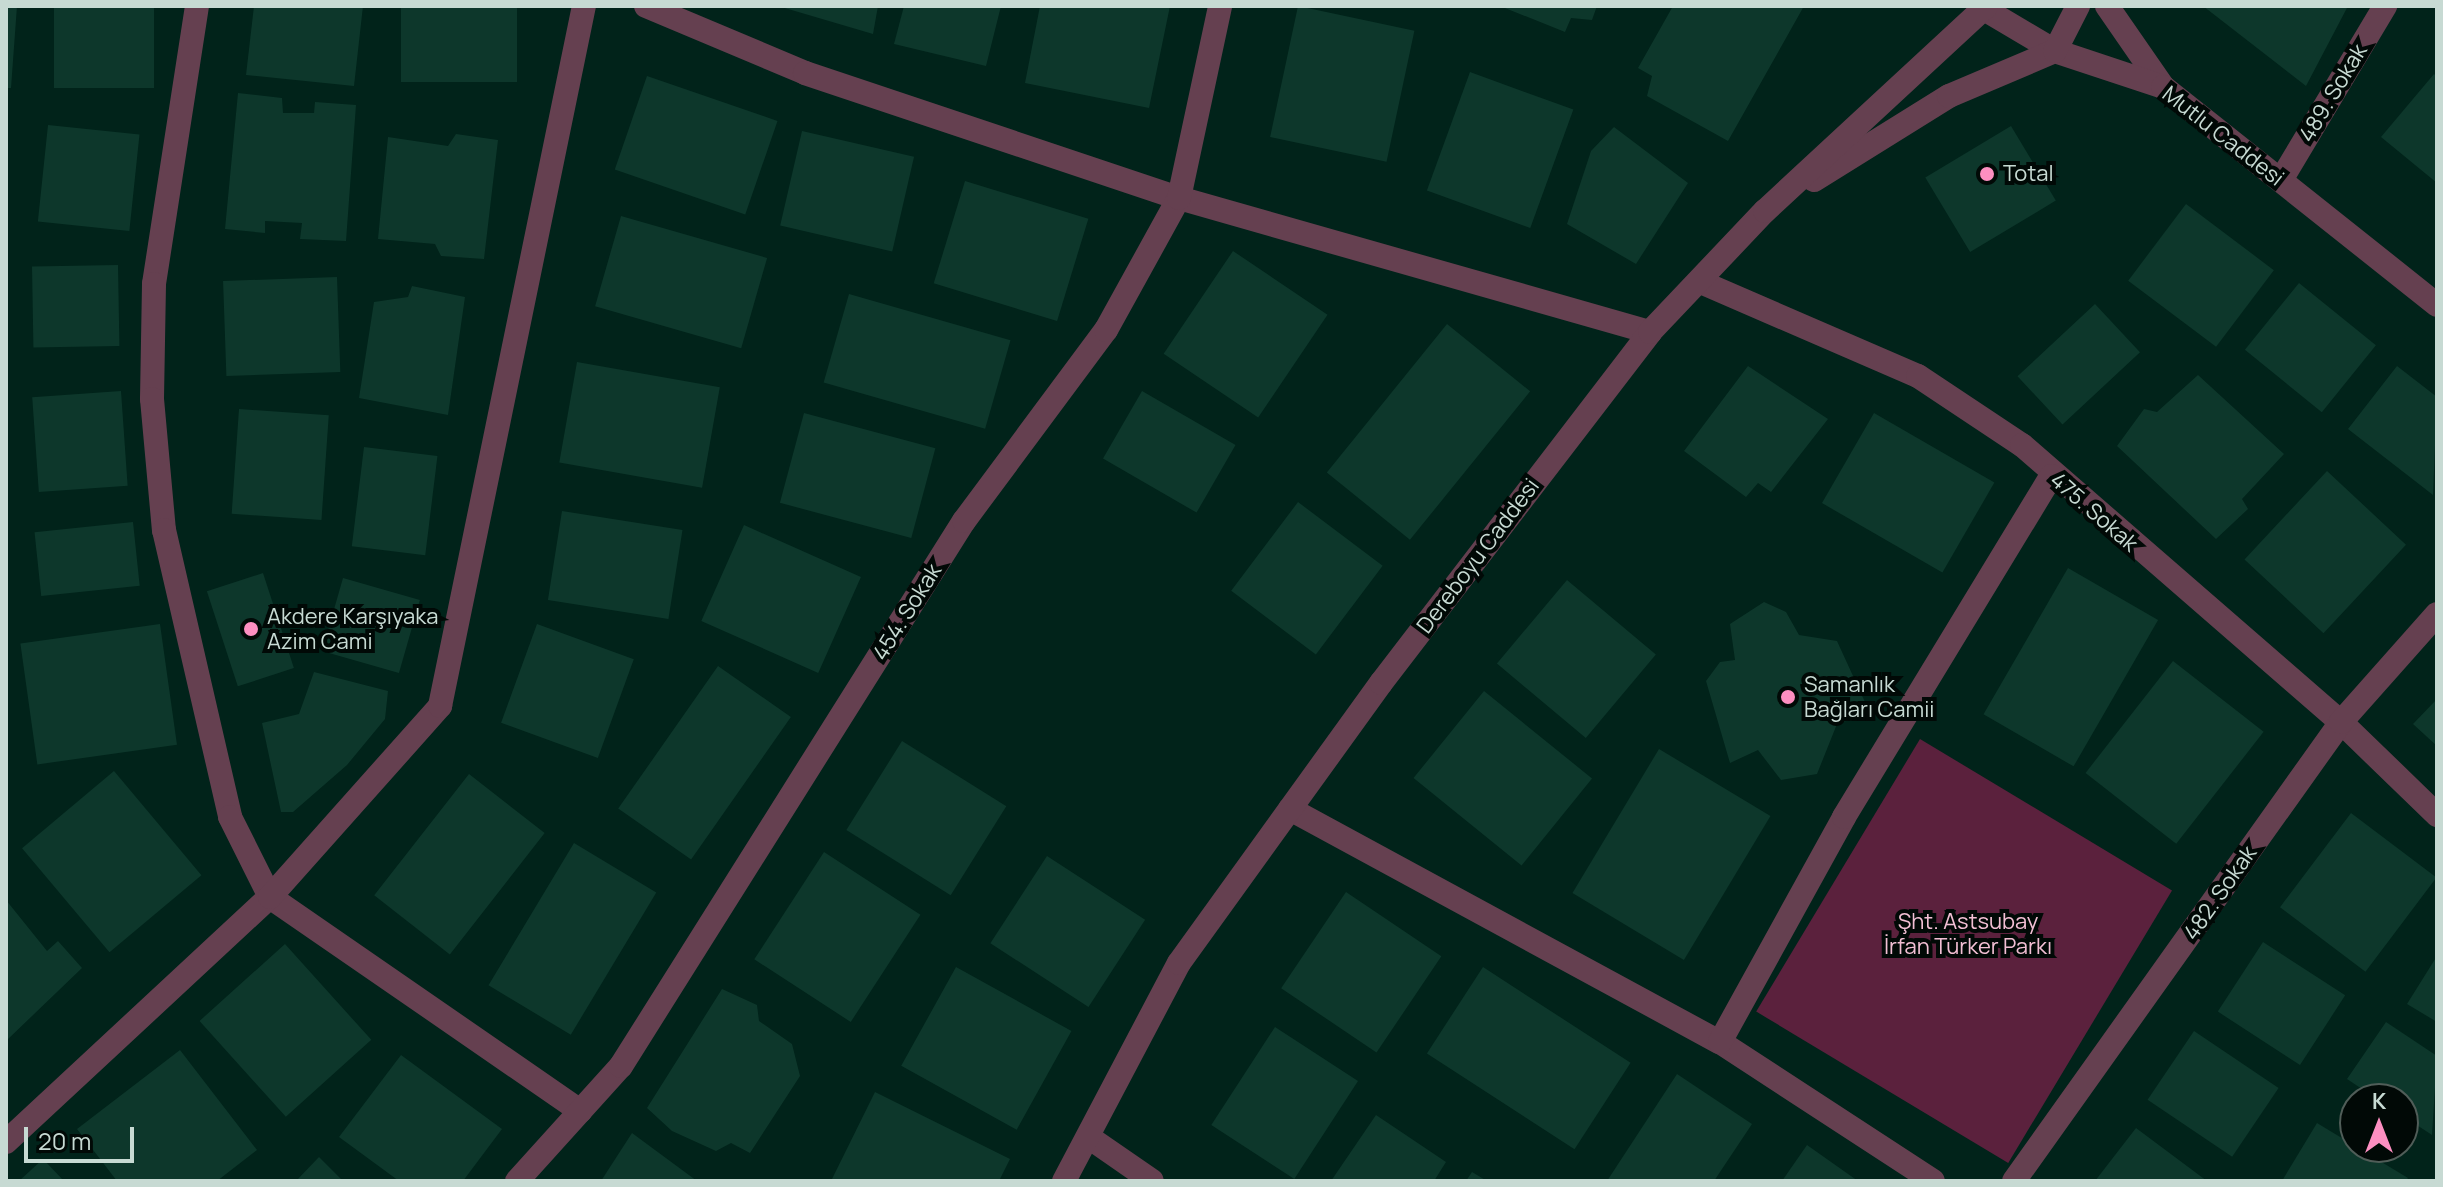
<!DOCTYPE html>
<meta charset="utf-8">
<style>
body{margin:0}
#map{position:relative;width:2443px;height:1187px;overflow:hidden;background:#01231a;font-family:Manrope,sans-serif}
div>[style]{position:absolute}
.green>*{inset:0;background:#5b213d;transform-origin:0 0}
.building>*{inset:0;background:#0d372b;transform-origin:0 0}
.minor>*{height:24px;margin:-12px;padding:0 12px;transform-origin:12px;border-radius:12px;background:#654050}
.tertiary>*{height:24px;margin:-12px;padding:0 12px;transform-origin:12px;border-radius:12px;background:#654050}
.dots>*{width:22px;height:22px;translate:-50% -50%;box-sizing:border-box;border:4px solid #010906;border-radius:50%}
span{translate:-50% -50%;white-space:nowrap;text-align:center;line-height:1.15;-webkit-text-stroke:8px #010906;paint-order:stroke}
.street-label{font-size:22px;color:#c7dad3}
.poi-label{font-size:22px;color:#c7dad3}
.left{translate:0 -50%;text-align:left}
.park-label{font-size:22px;color:#f2bfd4}
.frame{position:absolute;inset:0;border:8px solid #c7dad3;pointer-events:none}
.north{position:absolute;left:2339px;top:1083px;width:80px;height:80px;box-sizing:border-box;background:#010906;border:2px solid #505d58;border-radius:50%;rotate:0deg;font-size:22px;font-weight:700;line-height:32px;text-align:center;color:#c7dad3}
.north::after{content:'';display:block;margin:auto;width:28px;height:36px;background:#fd8fc1;clip-path:polygon(50% 0,100% 100%,50% 72%,0 100%)}
.scale{position:absolute;left:24px;top:1127px;width:110px;height:36px;box-sizing:border-box;border:4px solid #c7dad3;border-top:0;padding-left:10px;font-size:24px;line-height:28px;white-space:nowrap;color:#c7dad3;-webkit-text-stroke:6px #010906;paint-order:stroke}
</style>
<div id="map">
<div class="green">
<div style="left:1920px;top:739px;width:294px;height:318px;rotate:31deg"></div>
</div>
<div class="building">
<div style="clip-path:polygon(6px 6px,17px 6px,11px 88px,6px 88px)"></div>
<div style="left:54px;top:6px;width:100px;height:82px"></div>
<div style="clip-path:polygon(254px 6px,363px 6px,354px 86px,246px 75px)"></div>
<div style="left:401px;top:6px;width:116px;height:76px"></div>
<div style="clip-path:polygon(778px 6px,878px 6px,873px 34px)"></div>
<div style="clip-path:polygon(904px 6px,1001px 6px,986px 66px,894px 44px)"></div>
<div style="clip-path:polygon(1040px 6px,1170px 6px,1149px 108px,1025px 83px)"></div>
<div style="left:1298px;top:6px;width:119px;height:134px;rotate:12deg"></div>
<div style="clip-path:polygon(1500px 6px,1597px 6px,1592px 20px,1571px 18px,1565px 32px)"></div>
<div style="clip-path:polygon(1673px 6px,1804px 6px,1728px 141px,1647px 96px,1652px 76px,1638px 68px)"></div>
<div style="clip-path:polygon(2203px 6px,2348px 6px,2306px 86px)"></div>
<div style="left:1470px;top:72px;width:110px;height:126px;rotate:20deg"></div>
<div style="clip-path:polygon(2434px 74px,2437px 77px,2437px 183px,2381px 137px)"></div>
<div style="left:647px;top:76px;width:138px;height:99px;rotate:19deg"></div>
<div style="clip-path:polygon(238px 93px,282px 98px,283px 113px,314px 113px,315px 102px,356px 105px,346px 241px,300px 239px,302px 223px,265px 221px,265px 233px,225px 229px)"></div>
<div style="left:48px;top:125px;width:92px;height:97px;rotate:6deg"></div>
<div style="left:2011px;top:126px;width:87px;height:100px;rotate:59deg"></div>
<div style="clip-path:polygon(1614px 127px,1688px 183px,1636px 264px,1567px 224px,1591px 151px)"></div>
<div style="left:802px;top:131px;width:115px;height:97px;rotate:13deg"></div>
<div style="clip-path:polygon(456px 134px,498px 140px,484px 259px,441px 256px,435px 244px,378px 239px,388px 137px,448px 146px)"></div>
<div style="left:965px;top:181px;width:129px;height:107px;rotate:17deg"></div>
<div style="left:2186px;top:204px;width:110px;height:96px;rotate:37deg"></div>
<div style="left:621px;top:216px;width:152px;height:94px;rotate:16deg"></div>
<div style="left:1233px;top:251px;width:114px;height:124px;rotate:34deg"></div>
<div style="left:118px;top:265px;width:81px;height:86px;rotate:89deg"></div>
<div style="left:337px;top:277px;width:95px;height:114px;rotate:88deg"></div>
<div style="left:2299px;top:283px;width:99px;height:86px;rotate:39deg"></div>
<div style="clip-path:polygon(412px 286px,465px 297px,448px 415px,359px 398px,374px 302px,408px 297px)"></div>
<div style="left:849px;top:294px;width:168px;height:92px;rotate:16deg"></div>
<div style="left:2095px;top:304px;width:66px;height:106px;rotate:47deg"></div>
<div style="left:1447px;top:324px;width:107px;height:191px;rotate:39deg"></div>
<div style="left:577px;top:362px;width:145px;height:102px;rotate:10deg"></div>
<div style="clip-path:polygon(1748px 366px,1828px 419px,1771px 492px,1758px 483px,1746px 497px,1684px 451px)"></div>
<div style="clip-path:polygon(2397px 366px,2437px 397px,2433px 495px,2348px 429px)"></div>
<div style="clip-path:polygon(2198px 375px,2284px 454px,2242px 499px,2248px 509px,2216px 539px,2117px 446px,2144px 409px,2157px 412px)"></div>
<div style="left:121px;top:391px;width:95px;height:89px;rotate:86deg"></div>
<div style="left:1142px;top:391px;width:108px;height:78px;rotate:30deg"></div>
<div style="left:239px;top:409px;width:90px;height:105px;rotate:4deg"></div>
<div style="left:804px;top:413px;width:136px;height:93px;rotate:15deg"></div>
<div style="left:1874px;top:413px;width:139px;height:104px;rotate:30deg"></div>
<div style="left:364px;top:447px;width:74px;height:100px;rotate:7deg"></div>
<div style="left:2327px;top:471px;width:108px;height:121px;rotate:43deg"></div>
<div style="left:1298px;top:502px;width:106px;height:111px;rotate:37deg"></div>
<div style="left:562px;top:511px;width:122px;height:90px;rotate:9deg"></div>
<div style="left:133px;top:522px;width:64px;height:99px;rotate:84deg"></div>
<div style="left:744px;top:525px;width:128px;height:105px;rotate:24deg"></div>
<div style="left:2068px;top:568px;width:104px;height:169px;rotate:30deg"></div>
<div style="left:263px;top:573px;width:100px;height:59px;rotate:72deg"></div>
<div style="left:343px;top:578px;width:80px;height:76px;rotate:16deg"></div>
<div style="left:1567px;top:580px;width:116px;height:109px;rotate:40deg"></div>
<div style="clip-path:polygon(1764px 602px,1786px 612px,1799px 635px,1837px 641px,1870px 713px,1837px 724px,1817px 774px,1781px 780px,1758px 750px,1730px 763px,1706px 681px,1720px 662px,1735px 660px,1730px 624px)"></div>
<div style="left:160px;top:624px;width:122px;height:141px;rotate:82deg"></div>
<div style="left:537px;top:624px;width:103px;height:105px;rotate:20deg"></div>
<div style="left:2173px;top:661px;width:115px;height:142px;rotate:38deg"></div>
<div style="left:718px;top:666px;width:89px;height:174px;rotate:35deg"></div>
<div style="clip-path:polygon(314px 672px,388px 691px,385px 719px,347px 765px,293px 812px,281px 812px,262px 723px,299px 714px)"></div>
<div style="left:1484px;top:691px;width:139px;height:112px;rotate:39deg"></div>
<div style="clip-path:polygon(2437px 699px,2437px 746px,2413px 724px)"></div>
<div style="left:902px;top:741px;width:123px;height:105px;rotate:32deg"></div>
<div style="left:1659px;top:749px;width:130px;height:168px;rotate:31deg"></div>
<div style="left:114px;top:771px;width:136px;height:120px;rotate:50deg"></div>
<div style="left:469px;top:774px;width:96px;height:154px;rotate:38deg"></div>
<div style="left:2351px;top:813px;width:107px;height:118px;rotate:37deg"></div>
<div style="left:574px;top:843px;width:96px;height:166px;rotate:31deg"></div>
<div style="left:824px;top:852px;width:115px;height:128px;rotate:33deg"></div>
<div style="left:1047px;top:856px;width:117px;height:104px;rotate:33deg"></div>
<div style="left:1346px;top:892px;width:115px;height:116px;rotate:34deg"></div>
<div style="clip-path:polygon(6px 900px,47px 951px,58px 941px,82px 968px,6px 1041px)"></div>
<div style="left:2263px;top:942px;width:98px;height:83px;rotate:33deg"></div>
<div style="left:285px;top:944px;width:129px;height:115px;rotate:48deg"></div>
<div style="clip-path:polygon(2437px 956px,2437px 1022px,2407px 1004px)"></div>
<div style="left:956px;top:967px;width:132px;height:113px;rotate:29deg"></div>
<div style="left:1483px;top:967px;width:176px;height:103px;rotate:33deg"></div>
<div style="clip-path:polygon(722px 989px,757px 1005px,759px 1021px,792px 1044px,800px 1076px,750px 1153px,731px 1143px,716px 1151px,672px 1131px,647px 1108px)"></div>
<div style="clip-path:polygon(2386px 1022px,2437px 1056px,2432px 1135px,2403px 1116px,2403px 1099px,2377px 1099px,2347px 1079px)"></div>
<div style="left:1275px;top:1027px;width:99px;height:117px;rotate:33deg"></div>
<div style="left:2194px;top:1031px;width:102px;height:83px;rotate:34deg"></div>
<div style="clip-path:polygon(180px 1050px,257px 1150px,217px 1181px,117px 1181px,77px 1129px)"></div>
<div style="clip-path:polygon(401px 1055px,502px 1129px,463px 1181px,399px 1181px,339px 1137px)"></div>
<div style="clip-path:polygon(1677px 1074px,1752px 1124px,1714px 1181px,1607px 1181px)"></div>
<div style="clip-path:polygon(875px 1092px,1010px 1159px,999px 1181px,831px 1181px)"></div>
<div style="clip-path:polygon(1376px 1115px,1446px 1162px,1434px 1181px,1331px 1181px)"></div>
<div style="clip-path:polygon(2317px 1123px,2408px 1178px,2406px 1181px,2282px 1181px)"></div>
<div style="clip-path:polygon(2136px 1128px,2207px 1181px,2095px 1181px)"></div>
<div style="clip-path:polygon(632px 1133px,697px 1181px,601px 1181px)"></div>
<div style="clip-path:polygon(1807px 1145px,1858px 1181px,1782px 1181px)"></div>
<div style="clip-path:polygon(319px 1157px,343px 1181px,296px 1181px)"></div>
<div style="clip-path:polygon(43px 1159px,64px 1181px,19px 1181px)"></div>
<div style="clip-path:polygon(1472px 1172px,1487px 1181px,1466px 1181px)"></div>
</div>
<div class="minor">
<div style="left:197px;top:6px;width:281px;rotate:98.8deg"></div>
<div style="left:154px;top:284px;width:115px;rotate:91deg"></div>
<div style="left:152px;top:399px;width:132px;rotate:84.8deg"></div>
<div style="left:164px;top:530px;width:294px;rotate:77deg"></div>
<div style="left:230px;top:817px;width:89px;rotate:63.4deg"></div>
<div style="left:270px;top:897px;width:377px;rotate:34.6deg"></div>
<div style="left:646px;top:6px;width:173px;rotate:22.8deg"></div>
<div style="left:805px;top:73px;width:394px;rotate:18.5deg"></div>
<div style="left:1179px;top:198px;width:490px;rotate:15.9deg"></div>
<div style="left:2281px;top:180px;width:203px;rotate:-59.1deg"></div>
<div style="left:1703px;top:283px;width:234px;rotate:23.4deg"></div>
<div style="left:1918px;top:376px;width:125px;rotate:33.6deg"></div>
<div style="left:2022px;top:445px;width:422px;rotate:41deg"></div>
<div style="left:2341px;top:722px;width:134px;rotate:44.1deg"></div>
<div style="left:1290px;top:809px;width:489px;rotate:28.5deg"></div>
<div style="left:1720px;top:1042px;width:254px;rotate:33.1deg"></div>
<div style="left:1720px;top:1042px;width:257px;rotate:-61.1deg"></div>
<div style="left:1844px;top:817px;width:399px;rotate:-58.7deg"></div>
<div style="left:1090px;top:1138px;width:75px;rotate:34.7deg"></div>
<div style="left:6px;top:1142px;width:360px;rotate:-42.9deg"></div>
<div style="left:270px;top:897px;width:256px;rotate:-48.3deg"></div>
<div style="left:440px;top:706px;width:715px;rotate:-78.38deg"></div>
<div style="left:517px;top:1181px;width:155px;rotate:-47.9deg"></div>
<div style="left:621px;top:1066px;width:644px;rotate:-57.82deg"></div>
<div style="left:964px;top:521px;width:238px;rotate:-53.4deg"></div>
<div style="left:1106px;top:330px;width:151px;rotate:-61.1deg"></div>
<div style="left:1179px;top:198px;width:196px;rotate:-77.9deg"></div>
<div style="left:2014px;top:1181px;width:564px;rotate:-54.53deg"></div>
<div style="left:2341px;top:722px;width:144px;rotate:-48.4deg"></div>
</div>
<div class="tertiary">
<div style="left:2107px;top:6px;width:98px;rotate:55.3deg"></div>
<div style="left:1984px;top:9px;width:82px;rotate:30.6deg"></div>
<div style="left:2055px;top:51px;width:114px;rotate:18.4deg"></div>
<div style="left:2163px;top:87px;width:350px;rotate:38.5deg"></div>
<div style="left:1814px;top:180px;width:159px;rotate:-31.9deg"></div>
<div style="left:1949px;top:96px;width:115px;rotate:-23deg"></div>
<div style="left:2055px;top:51px;width:51px;rotate:-62.9deg"></div>
<div style="left:1064px;top:1181px;width:246px;rotate:-62.2deg"></div>
<div style="left:1179px;top:963px;width:345px;rotate:-54.2deg"></div>
<div style="left:1381px;top:683px;width:442px;rotate:-52.5deg"></div>
<div style="left:1650px;top:332px;width:167px;rotate:-46.5deg"></div>
<div style="left:1765px;top:211px;width:301px;rotate:-42.8deg"></div>
</div>
<div class="dots">
<div style="left:1987px;top:174px;background:#fd8fc1"></div>
<div style="left:251px;top:629px;background:#fd8fc1"></div>
<div style="left:1788px;top:697px;background:#fd8fc1"></div>
</div>
<div class="street-label">
<span style="left:2333px;top:93px;rotate:-59deg">489. Sokak</span>
<span style="left:2223px;top:136px;rotate:38deg">Mutlu Caddesi</span>
<span style="left:2094px;top:512px;rotate:41deg">475. Sokak</span>
<span style="left:1478px;top:556px;rotate:-53deg">Dereboyu Caddesi</span>
<span style="left:907px;top:612px;rotate:-58deg">454. Sokak</span>
<span style="left:2220px;top:893px;rotate:-55deg">482. Sokak</span>
</div>
<div class="poi-label">
<span class="left" style="left:2003px;top:174px">Total</span>
<span class="left" style="left:267px;top:629px">Akdere Karşıyaka<br>Azim Cami</span>
<span class="left" style="left:1804px;top:697px">Samanlık<br>Bağları Camii</span>
</div>
<div class="park-label">
<span style="left:1968px;top:934px">Şht. Astsubay<br>İrfan Türker Parkı</span>
</div>
<div class="frame"></div>
<div class="north">K</div>
<div class="scale">20 m</div>
</div>
